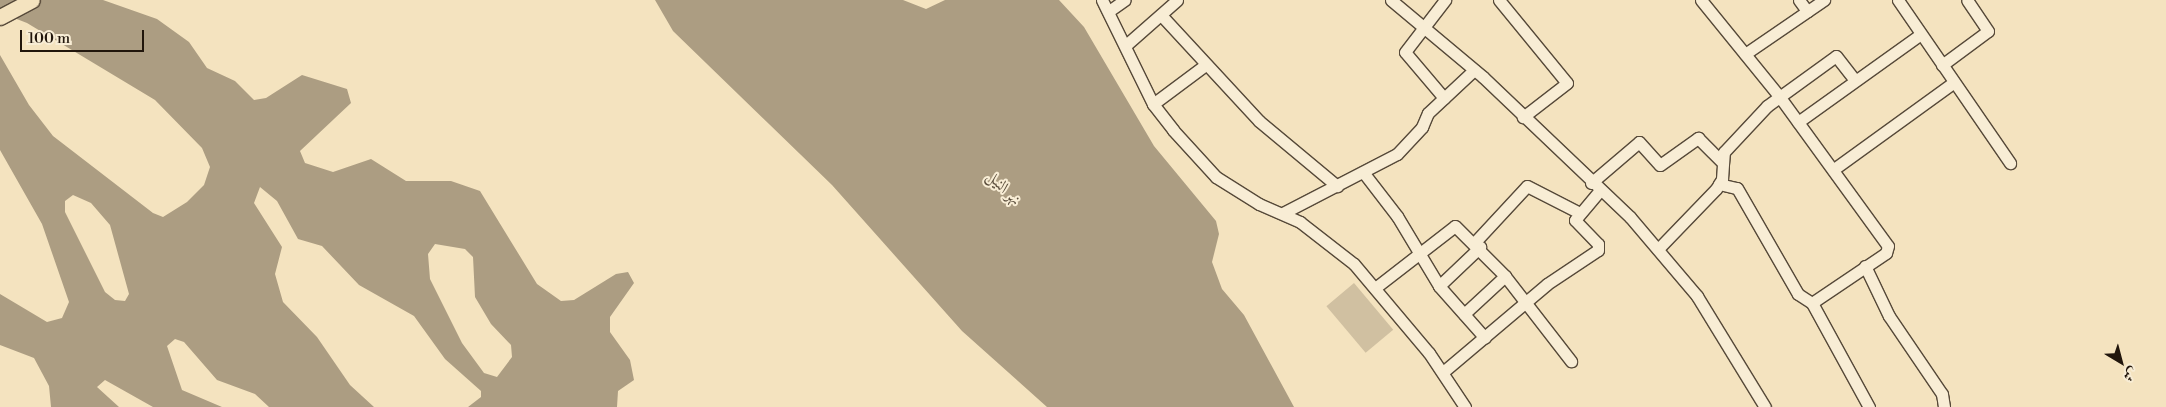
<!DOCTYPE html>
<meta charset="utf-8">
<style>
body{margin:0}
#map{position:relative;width:2166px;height:407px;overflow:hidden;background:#f4e3bf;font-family:"Libre Bodoni",Amiri,serif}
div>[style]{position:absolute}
.green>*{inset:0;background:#d0c0a1;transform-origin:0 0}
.water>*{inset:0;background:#ac9d82}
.roads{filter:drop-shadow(1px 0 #564939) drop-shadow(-1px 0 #564939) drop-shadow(0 1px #564939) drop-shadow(0 -1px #564939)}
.minor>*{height:11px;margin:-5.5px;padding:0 5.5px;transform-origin:5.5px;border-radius:5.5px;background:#f8edd5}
.major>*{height:15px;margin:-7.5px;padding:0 7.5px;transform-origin:7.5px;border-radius:7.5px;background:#f4e3bf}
span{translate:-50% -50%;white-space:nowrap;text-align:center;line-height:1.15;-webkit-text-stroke:4px #f8edd5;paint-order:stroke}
.water-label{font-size:16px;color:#594c3b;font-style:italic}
.north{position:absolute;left:2096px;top:337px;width:50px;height:50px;-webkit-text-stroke:4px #f8edd5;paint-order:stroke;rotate:143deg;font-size:14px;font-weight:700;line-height:20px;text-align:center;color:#21160c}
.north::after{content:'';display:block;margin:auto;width:18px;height:22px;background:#21160c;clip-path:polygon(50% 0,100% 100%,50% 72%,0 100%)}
.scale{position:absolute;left:20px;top:30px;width:124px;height:22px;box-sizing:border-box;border:2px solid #21160c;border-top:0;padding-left:6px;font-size:15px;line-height:18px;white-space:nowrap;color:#21160c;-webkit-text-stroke:4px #f8edd5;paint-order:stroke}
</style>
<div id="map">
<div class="green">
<div style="left:1354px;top:283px;width:61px;height:36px;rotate:50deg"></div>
</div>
<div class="water">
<div style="clip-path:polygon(evenodd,0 0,103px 0,157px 19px,189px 42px,207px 68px,235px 81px,254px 100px,266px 98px,302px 75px,347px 89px,351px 103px,300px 151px,305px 163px,333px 172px,371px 159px,406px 181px,451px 181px,480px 191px,537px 284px,561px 301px,574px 300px,616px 274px,628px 272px,634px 283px,610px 317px,610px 332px,630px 360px,634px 380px,618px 391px,617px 407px,468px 407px,481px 397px,481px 391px,445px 359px,414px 316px,359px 285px,322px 246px,298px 239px,277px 201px,260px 187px,254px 203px,282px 247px,275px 274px,283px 302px,317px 337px,350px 385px,374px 407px,269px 407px,255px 394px,217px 380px,184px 342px,175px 339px,167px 346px,182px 390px,222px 407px,153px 407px,105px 380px,97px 387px,119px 407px,51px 407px,49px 386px,34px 358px,0 345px,0 294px,47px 322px,62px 318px,69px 302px,42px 224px,0 150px,0 55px,29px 105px,53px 136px,153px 213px,163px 217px,187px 202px,204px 185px,210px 167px,202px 148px,155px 100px,27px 23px,9px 16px,0 19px,0 0,73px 195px,91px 203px,110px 225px,129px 294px,125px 301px,115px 300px,105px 292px,65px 212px,65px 201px,73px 195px,0 0,435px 244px,465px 249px,473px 257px,475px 297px,491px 324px,511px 345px,512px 357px,497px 377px,484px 373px,462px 343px,430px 279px,428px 254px,435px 244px)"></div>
<div style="clip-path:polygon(655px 0,903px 0,926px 9px,945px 0,1059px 0,1084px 27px,1154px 146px,1216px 221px,1219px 234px,1212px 262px,1222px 289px,1244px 315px,1294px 407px,1047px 407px,962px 331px,832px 185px,673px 31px)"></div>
</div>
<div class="roads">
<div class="minor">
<div style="left:1102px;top:0;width:116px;rotate:63.9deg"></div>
<div style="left:1153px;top:104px;width:33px;rotate:52deg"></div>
<div style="left:1173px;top:130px;width:64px;rotate:47.5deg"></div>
<div style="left:1216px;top:177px;width:51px;rotate:32.1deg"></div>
<div style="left:1259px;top:204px;width:45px;rotate:23.7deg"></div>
<div style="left:1300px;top:222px;width:68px;rotate:37.9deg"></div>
<div style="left:1354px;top:264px;width:116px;rotate:49.9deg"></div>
<div style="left:1429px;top:353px;width:65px;rotate:56.3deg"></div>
<div style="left:1391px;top:0;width:120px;rotate:39.9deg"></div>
<div style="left:1483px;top:77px;width:203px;rotate:43.6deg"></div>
<div style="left:1630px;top:217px;width:104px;rotate:49.7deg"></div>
<div style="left:1697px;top:296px;width:130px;rotate:58.5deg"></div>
<div style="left:1499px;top:0;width:107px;rotate:50.7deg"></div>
<div style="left:1567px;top:83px;width:56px;rotate:142.3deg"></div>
<div style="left:1701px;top:0;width:124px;rotate:50.9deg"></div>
<div style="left:1779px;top:96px;width:185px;rotate:54deg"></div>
<div style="left:1888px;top:246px;width:7px;rotate:106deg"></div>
<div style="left:1886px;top:253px;width:89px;rotate:146deg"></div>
<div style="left:1812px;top:303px;width:119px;rotate:61.3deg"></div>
<div style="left:1799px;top:0;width:14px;rotate:54deg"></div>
<div style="left:1898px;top:0;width:198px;rotate:55.5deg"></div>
<div style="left:1109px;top:11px;width:19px;rotate:-35deg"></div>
<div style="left:1161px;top:15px;width:144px;rotate:47.2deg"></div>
<div style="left:1259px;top:121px;width:102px;rotate:39.8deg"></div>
<div style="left:1126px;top:45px;width:68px;rotate:-41.4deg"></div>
<div style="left:1745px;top:54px;width:96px;rotate:-34.4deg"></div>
<div style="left:1942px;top:65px;width:57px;rotate:-36.5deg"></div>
<div style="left:1988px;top:31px;width:37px;rotate:-124deg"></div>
<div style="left:1444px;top:98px;width:60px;rotate:-130.3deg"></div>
<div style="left:1405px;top:52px;width:66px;rotate:-52.4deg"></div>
<div style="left:1153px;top:104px;width:64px;rotate:-36.7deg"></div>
<div style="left:1798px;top:122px;width:151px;rotate:-35.6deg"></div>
<div style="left:1834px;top:169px;width:148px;rotate:-35.9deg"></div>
<div style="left:1363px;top:172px;width:56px;rotate:52.3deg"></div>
<div style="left:1397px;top:216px;width:82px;rotate:59deg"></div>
<div style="left:1439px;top:286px;width:69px;rotate:48.5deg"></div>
<div style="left:1591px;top:183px;width:63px;rotate:-40.5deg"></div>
<div style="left:1639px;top:142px;width:31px;rotate:48deg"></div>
<div style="left:1660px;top:165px;width:47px;rotate:-35.4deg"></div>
<div style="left:1698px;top:138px;width:33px;rotate:45deg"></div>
<div style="left:1719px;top:184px;width:18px;rotate:13deg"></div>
<div style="left:1737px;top:188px;width:122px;rotate:60.1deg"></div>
<div style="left:1798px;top:294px;width:17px;rotate:33deg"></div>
<div style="left:1283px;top:213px;width:128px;rotate:-27.4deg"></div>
<div style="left:1397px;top:154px;width:37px;rotate:-47deg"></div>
<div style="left:1422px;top:127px;width:15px;rotate:-67deg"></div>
<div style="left:1428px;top:113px;width:63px;rotate:-43.1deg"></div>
<div style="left:1475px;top:242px;width:76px;rotate:-47.1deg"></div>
<div style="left:1527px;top:186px;width:59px;rotate:27deg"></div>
<div style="left:1658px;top:249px;width:83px;rotate:-46deg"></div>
<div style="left:1716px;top:189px;width:12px;rotate:-59deg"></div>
<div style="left:1722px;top:179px;width:27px;rotate:-86deg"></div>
<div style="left:1724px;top:152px;width:63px;rotate:-46.9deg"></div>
<div style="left:1767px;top:106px;width:85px;rotate:-35.9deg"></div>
<div style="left:1836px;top:56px;width:29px;rotate:52deg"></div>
<div style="left:1865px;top:266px;width:55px;rotate:64.4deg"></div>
<div style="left:1889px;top:316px;width:94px;rotate:55.8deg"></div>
<div style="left:1942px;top:394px;width:13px;rotate:81deg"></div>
<div style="left:1439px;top:286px;width:57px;rotate:-43.6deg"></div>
<div style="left:1375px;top:288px;width:101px;rotate:-37.8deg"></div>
<div style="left:1455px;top:226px;width:71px;rotate:45deg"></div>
<div style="left:1505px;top:276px;width:108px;rotate:52.2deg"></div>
<div style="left:1464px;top:314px;width:56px;rotate:-42.8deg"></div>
<div style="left:1443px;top:372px;width:136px;rotate:-40.2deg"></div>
<div style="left:1547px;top:284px;width:61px;rotate:-33.7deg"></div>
<div style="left:1598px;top:250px;width:6px;rotate:-90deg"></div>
<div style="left:1598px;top:244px;width:33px;rotate:-134deg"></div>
<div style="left:1575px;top:220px;width:39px;rotate:-50deg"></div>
</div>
<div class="major">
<div style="left:0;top:17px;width:36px;rotate:-28deg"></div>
</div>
</div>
<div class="water-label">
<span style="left:1004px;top:188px;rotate:45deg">نهر النيل</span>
</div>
<div class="north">ش</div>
<div class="scale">100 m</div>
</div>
